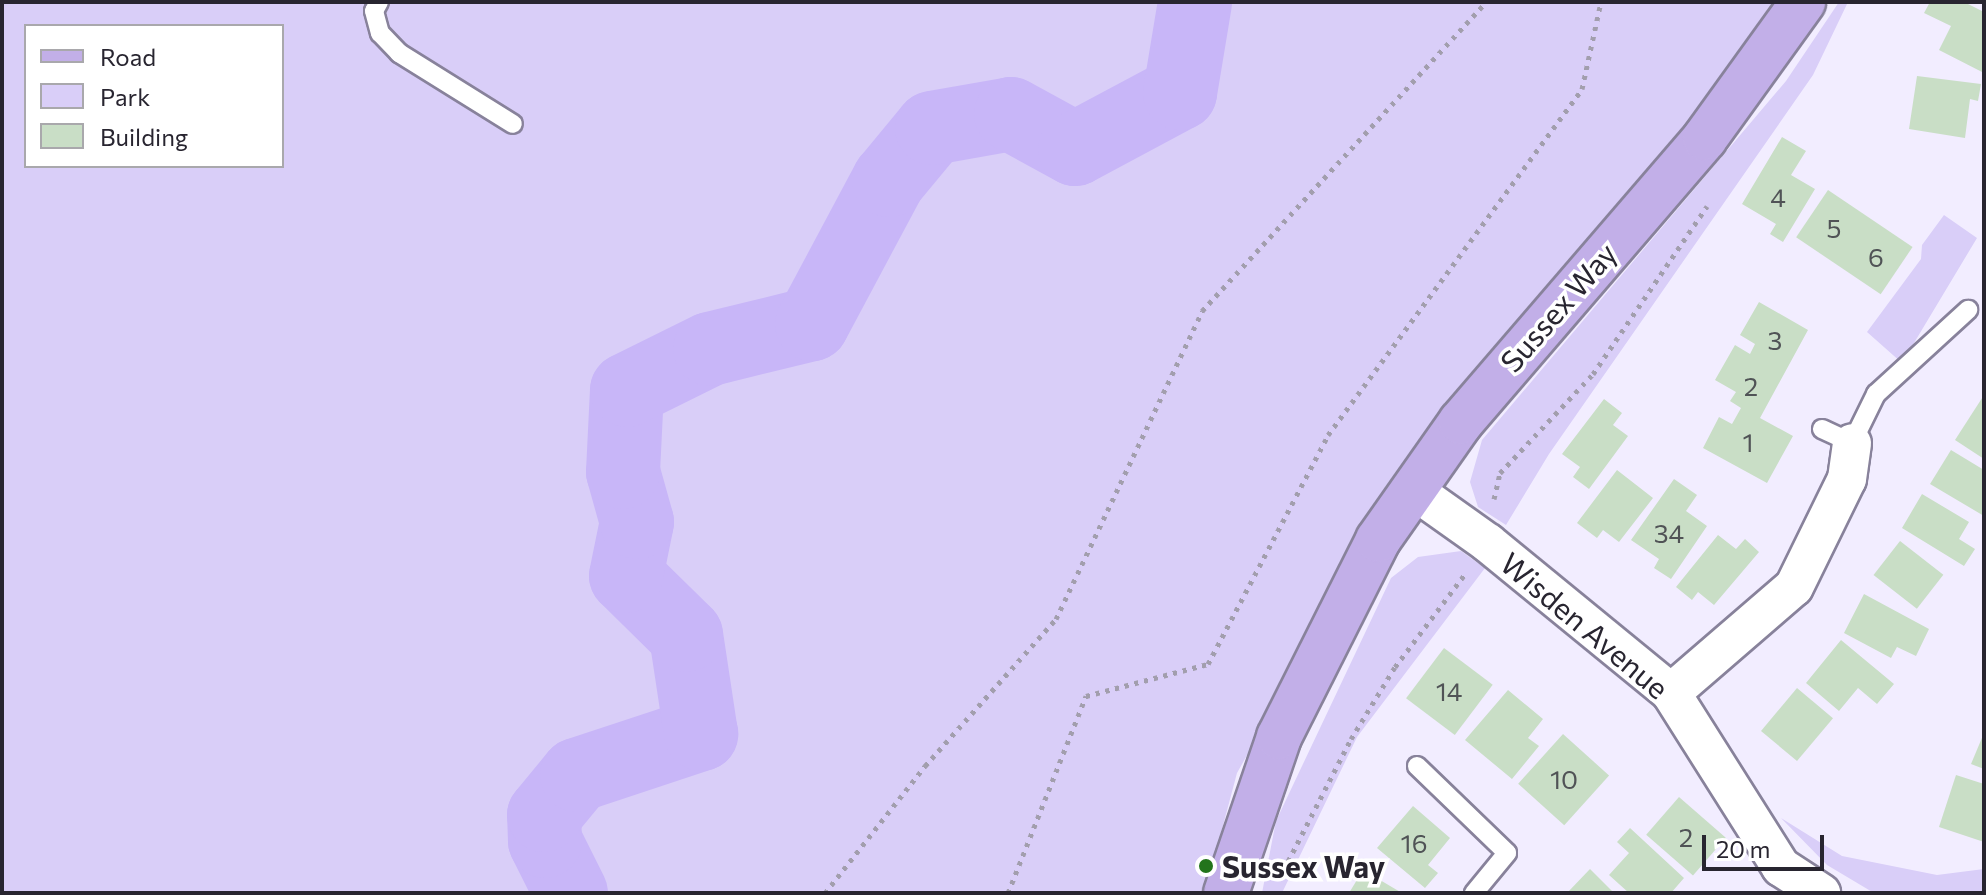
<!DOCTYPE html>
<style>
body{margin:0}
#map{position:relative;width:1986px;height:895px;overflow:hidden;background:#f2edff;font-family:Commissioner,sans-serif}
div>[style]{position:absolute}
.green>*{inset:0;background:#d9cef8}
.river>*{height:74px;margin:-37px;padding:0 37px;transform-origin:37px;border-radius:37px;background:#c8b6f8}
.building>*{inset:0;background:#c9dec6;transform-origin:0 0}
.path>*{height:5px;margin-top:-2.5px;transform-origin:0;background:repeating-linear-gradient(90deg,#a29ead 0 4px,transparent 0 10px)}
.roads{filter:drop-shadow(2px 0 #88829b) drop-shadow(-2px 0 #88829b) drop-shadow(0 2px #88829b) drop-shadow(0 -2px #88829b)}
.lane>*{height:18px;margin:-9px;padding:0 9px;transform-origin:9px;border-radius:9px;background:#fff}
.street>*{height:38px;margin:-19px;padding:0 19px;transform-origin:19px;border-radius:19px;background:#fff}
.primary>*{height:44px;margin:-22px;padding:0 22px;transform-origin:22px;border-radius:22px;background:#c2afe8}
.dots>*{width:22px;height:22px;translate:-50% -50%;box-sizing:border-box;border:4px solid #fff;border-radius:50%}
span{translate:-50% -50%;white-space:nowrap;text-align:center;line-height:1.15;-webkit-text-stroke:7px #fff;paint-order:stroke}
.number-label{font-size:26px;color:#505356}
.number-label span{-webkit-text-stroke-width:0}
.street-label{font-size:30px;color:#282530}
.poi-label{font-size:30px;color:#282530;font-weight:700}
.left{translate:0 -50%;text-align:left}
.frame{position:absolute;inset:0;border:4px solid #282530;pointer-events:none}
.legend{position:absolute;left:24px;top:24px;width:260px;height:144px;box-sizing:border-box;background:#fff;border:2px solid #a9a8ac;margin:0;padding:10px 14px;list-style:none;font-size:24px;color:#282530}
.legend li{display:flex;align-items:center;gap:16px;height:40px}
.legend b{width:40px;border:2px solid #a9a8ac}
.scale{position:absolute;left:1702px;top:835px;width:122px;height:36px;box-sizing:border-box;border:4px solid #282530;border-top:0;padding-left:10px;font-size:24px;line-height:28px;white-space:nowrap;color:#282530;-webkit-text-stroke:6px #fff;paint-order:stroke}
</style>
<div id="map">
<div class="green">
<div style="clip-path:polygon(evenodd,2px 2px,1789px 2px,1378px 523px,1237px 773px,1205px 893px,2px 893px,2px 2px,26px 26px,282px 26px,282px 166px,26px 166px,26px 26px)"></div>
<div style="clip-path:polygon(1839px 2px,1848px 2px,1813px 75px,1549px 454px,1506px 525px,1478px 507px,1470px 482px,1482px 440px,1786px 81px)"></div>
<div style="clip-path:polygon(1944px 215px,1977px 238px,1902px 363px,1867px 332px,1921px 259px,1922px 245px)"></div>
<div style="clip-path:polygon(1461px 551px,1485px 568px,1357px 737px,1282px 893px,1262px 893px,1276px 821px,1391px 578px,1418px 557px)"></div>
<div style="clip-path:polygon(1781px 818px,1842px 856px,1937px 875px,1984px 869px,1984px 893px,1874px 893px,1827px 865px)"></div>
</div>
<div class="river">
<div style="left:571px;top:893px;width:58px;rotate:-116.6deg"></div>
<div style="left:545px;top:841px;width:26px;rotate:-92deg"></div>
<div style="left:544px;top:815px;width:52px;rotate:-50.5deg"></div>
<div style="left:577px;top:775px;width:131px;rotate:-18.3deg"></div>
<div style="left:701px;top:734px;width:100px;rotate:-98.6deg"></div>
<div style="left:686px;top:635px;width:84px;rotate:-135.5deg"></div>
<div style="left:626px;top:576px;width:55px;rotate:-78.5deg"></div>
<div style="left:637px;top:522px;width:52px;rotate:-105.6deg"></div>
<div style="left:623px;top:472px;width:82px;rotate:-87.2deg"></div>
<div style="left:627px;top:390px;width:93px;rotate:-26.3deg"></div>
<div style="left:710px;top:349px;width:105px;rotate:-13.8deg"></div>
<div style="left:812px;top:324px;width:163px;rotate:-61.9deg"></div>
<div style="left:889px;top:180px;width:67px;rotate:-50.4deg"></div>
<div style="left:932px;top:128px;width:80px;rotate:-10deg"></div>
<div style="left:1011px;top:114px;width:73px;rotate:28.7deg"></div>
<div style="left:1075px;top:149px;width:119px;rotate:-28.1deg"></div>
<div style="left:1180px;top:93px;width:92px;rotate:-80.6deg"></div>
</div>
<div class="building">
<div style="clip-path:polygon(1930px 2px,1964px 2px,1984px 12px,1984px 73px,1939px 50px,1951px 26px,1924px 13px)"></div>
<div style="clip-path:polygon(1917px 76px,1981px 84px,1978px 101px,1970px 99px,1965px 138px,1909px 129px)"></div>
<div style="clip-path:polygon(1782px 137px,1806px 151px,1791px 175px,1815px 189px,1783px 242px,1770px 234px,1776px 224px,1742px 204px)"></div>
<div style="left:1828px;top:190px;width:102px;height:57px;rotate:34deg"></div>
<div style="clip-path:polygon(1759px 302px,1808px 330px,1760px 418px,1793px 436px,1767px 483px,1703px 448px,1719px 417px,1732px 424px,1741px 408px,1730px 401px,1736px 392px,1715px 380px,1735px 345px,1750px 354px,1755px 344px,1740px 335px)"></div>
<div style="clip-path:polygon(1984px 395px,1984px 459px,1955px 440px)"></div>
<div style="clip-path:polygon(1604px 399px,1622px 413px,1613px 425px,1628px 436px,1589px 489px,1573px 477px,1580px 467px,1562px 454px)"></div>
<div style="clip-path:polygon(1951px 450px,1984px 470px,1984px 516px,1930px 484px)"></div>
<div style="clip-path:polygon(1617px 470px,1653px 498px,1619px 542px,1603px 530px,1597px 538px,1577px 523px)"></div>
<div style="clip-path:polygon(1674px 479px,1697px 495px,1686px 511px,1707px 526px,1671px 579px,1654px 568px,1659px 559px,1631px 540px)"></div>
<div style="clip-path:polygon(1922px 494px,1969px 522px,1959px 539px,1975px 549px,1964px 566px,1902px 528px)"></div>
<div style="clip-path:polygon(1718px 535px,1736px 549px,1745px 539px,1759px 552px,1714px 605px,1698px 592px,1692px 600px,1676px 587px)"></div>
<div style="left:1900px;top:541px;width:55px;height:43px;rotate:38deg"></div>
<div style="clip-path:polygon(1864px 594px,1929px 629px,1916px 656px,1897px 647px,1891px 658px,1844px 633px)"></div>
<div style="clip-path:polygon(1841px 640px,1894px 684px,1877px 704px,1858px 688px,1839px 711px,1806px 683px)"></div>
<div style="left:1444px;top:648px;width:61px;height:63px;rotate:37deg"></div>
<div style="left:1797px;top:688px;width:47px;height:56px;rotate:40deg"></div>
<div style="clip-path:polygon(1508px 690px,1543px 719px,1528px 738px,1539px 746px,1512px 779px,1465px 740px)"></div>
<div style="clip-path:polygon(1984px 733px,1984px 769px,1971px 764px)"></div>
<div style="left:1563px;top:734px;width:62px;height:67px;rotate:42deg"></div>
<div style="clip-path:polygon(1956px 775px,1984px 784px,1984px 842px,1939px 827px)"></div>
<div style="left:1679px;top:797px;width:62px;height:50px;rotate:41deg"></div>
<div style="clip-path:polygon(1413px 806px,1450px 838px,1428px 865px,1438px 873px,1425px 888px,1377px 848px)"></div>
<div style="clip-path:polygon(1630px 828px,1684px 878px,1671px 893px,1629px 893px,1609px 875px,1629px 853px,1617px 842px)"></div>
<div style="clip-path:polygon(1590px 869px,1614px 893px,1567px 893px)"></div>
<div style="clip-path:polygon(1363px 870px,1402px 893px,1349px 893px)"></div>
</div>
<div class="path">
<div style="left:1494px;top:499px;width:27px;rotate:-77deg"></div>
<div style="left:1500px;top:473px;width:136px;rotate:-46.8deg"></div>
<div style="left:1593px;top:374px;width:203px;rotate:-55.8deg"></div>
<div style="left:1279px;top:879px;width:157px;rotate:-62.8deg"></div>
<div style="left:1351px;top:739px;width:84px;rotate:-58.6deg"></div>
<div style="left:1395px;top:667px;width:116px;rotate:-53deg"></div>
<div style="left:825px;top:893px;width:162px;rotate:-51.8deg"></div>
<div style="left:925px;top:766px;width:197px;rotate:-48.3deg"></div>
<div style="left:1056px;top:619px;width:341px;rotate:-64.6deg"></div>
<div style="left:1202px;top:311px;width:420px;rotate:-47.4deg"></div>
<div style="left:1008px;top:893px;width:212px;rotate:-68.4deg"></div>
<div style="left:1086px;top:696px;width:126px;rotate:-14.7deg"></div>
<div style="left:1208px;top:664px;width:259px;rotate:-62.3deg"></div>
<div style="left:1328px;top:435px;width:429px;rotate:-53.7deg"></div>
<div style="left:1582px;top:89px;width:89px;rotate:-77.7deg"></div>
</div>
<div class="roads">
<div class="lane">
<div style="left:379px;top:2px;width:10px;rotate:119deg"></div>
<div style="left:374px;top:11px;width:23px;rotate:75deg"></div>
<div style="left:380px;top:33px;width:28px;rotate:46deg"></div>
<div style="left:399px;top:53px;width:134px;rotate:31.9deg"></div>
<div style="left:1822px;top:429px;width:33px;rotate:25deg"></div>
<div style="left:1852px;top:443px;width:55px;rotate:-63.9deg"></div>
<div style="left:1876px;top:394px;width:125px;rotate:-42.4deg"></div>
<div style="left:1417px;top:766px;width:125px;rotate:44deg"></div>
<div style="left:1507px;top:853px;width:52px;rotate:129.5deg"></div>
</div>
<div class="street">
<div style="left:1412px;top:489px;width:93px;rotate:35.4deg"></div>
<div style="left:1488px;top:543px;width:237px;rotate:39.3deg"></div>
<div style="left:1671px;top:693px;width:206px;rotate:57.7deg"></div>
<div style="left:1781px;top:867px;width:48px;rotate:33deg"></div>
<div style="left:1671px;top:693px;width:162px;rotate:-40.8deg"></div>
<div style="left:1794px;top:587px;width:120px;rotate:-63.9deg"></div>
<div style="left:1847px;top:479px;width:36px;rotate:-82deg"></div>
</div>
<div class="primary">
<div style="left:1226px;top:893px;width:165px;rotate:-71.2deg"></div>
<div style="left:1279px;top:737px;width:220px;rotate:-63.3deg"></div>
<div style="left:1378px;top:540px;width:144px;rotate:-54.9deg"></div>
<div style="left:1461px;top:422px;width:374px;rotate:-49.3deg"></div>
<div style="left:1705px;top:138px;width:168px;rotate:-54.2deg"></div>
</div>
</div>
<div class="dots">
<div style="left:1206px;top:866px;background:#23741c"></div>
</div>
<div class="number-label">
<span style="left:1778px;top:197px">4</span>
<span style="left:1834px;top:228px">5</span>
<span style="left:1876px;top:257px">6</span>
<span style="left:1775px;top:340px">3</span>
<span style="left:1751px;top:386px">2</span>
<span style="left:1748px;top:442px">1</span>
<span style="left:1669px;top:533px">34</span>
<span style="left:1449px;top:691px">14</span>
<span style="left:1564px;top:779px">10</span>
<span style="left:1686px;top:837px">2</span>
<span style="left:1414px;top:843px">16</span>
</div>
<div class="street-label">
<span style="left:1558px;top:307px;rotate:-49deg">Sussex Way</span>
<span style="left:1585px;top:625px;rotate:40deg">Wisden Avenue</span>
</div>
<div class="poi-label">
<span class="left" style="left:1222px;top:866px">Sussex Way</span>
</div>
<div class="frame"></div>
<ul class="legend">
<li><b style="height:10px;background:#c2afe8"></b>Road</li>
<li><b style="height:22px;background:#d9cef8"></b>Park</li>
<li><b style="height:22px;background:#c9dec6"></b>Building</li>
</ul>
<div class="scale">20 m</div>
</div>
